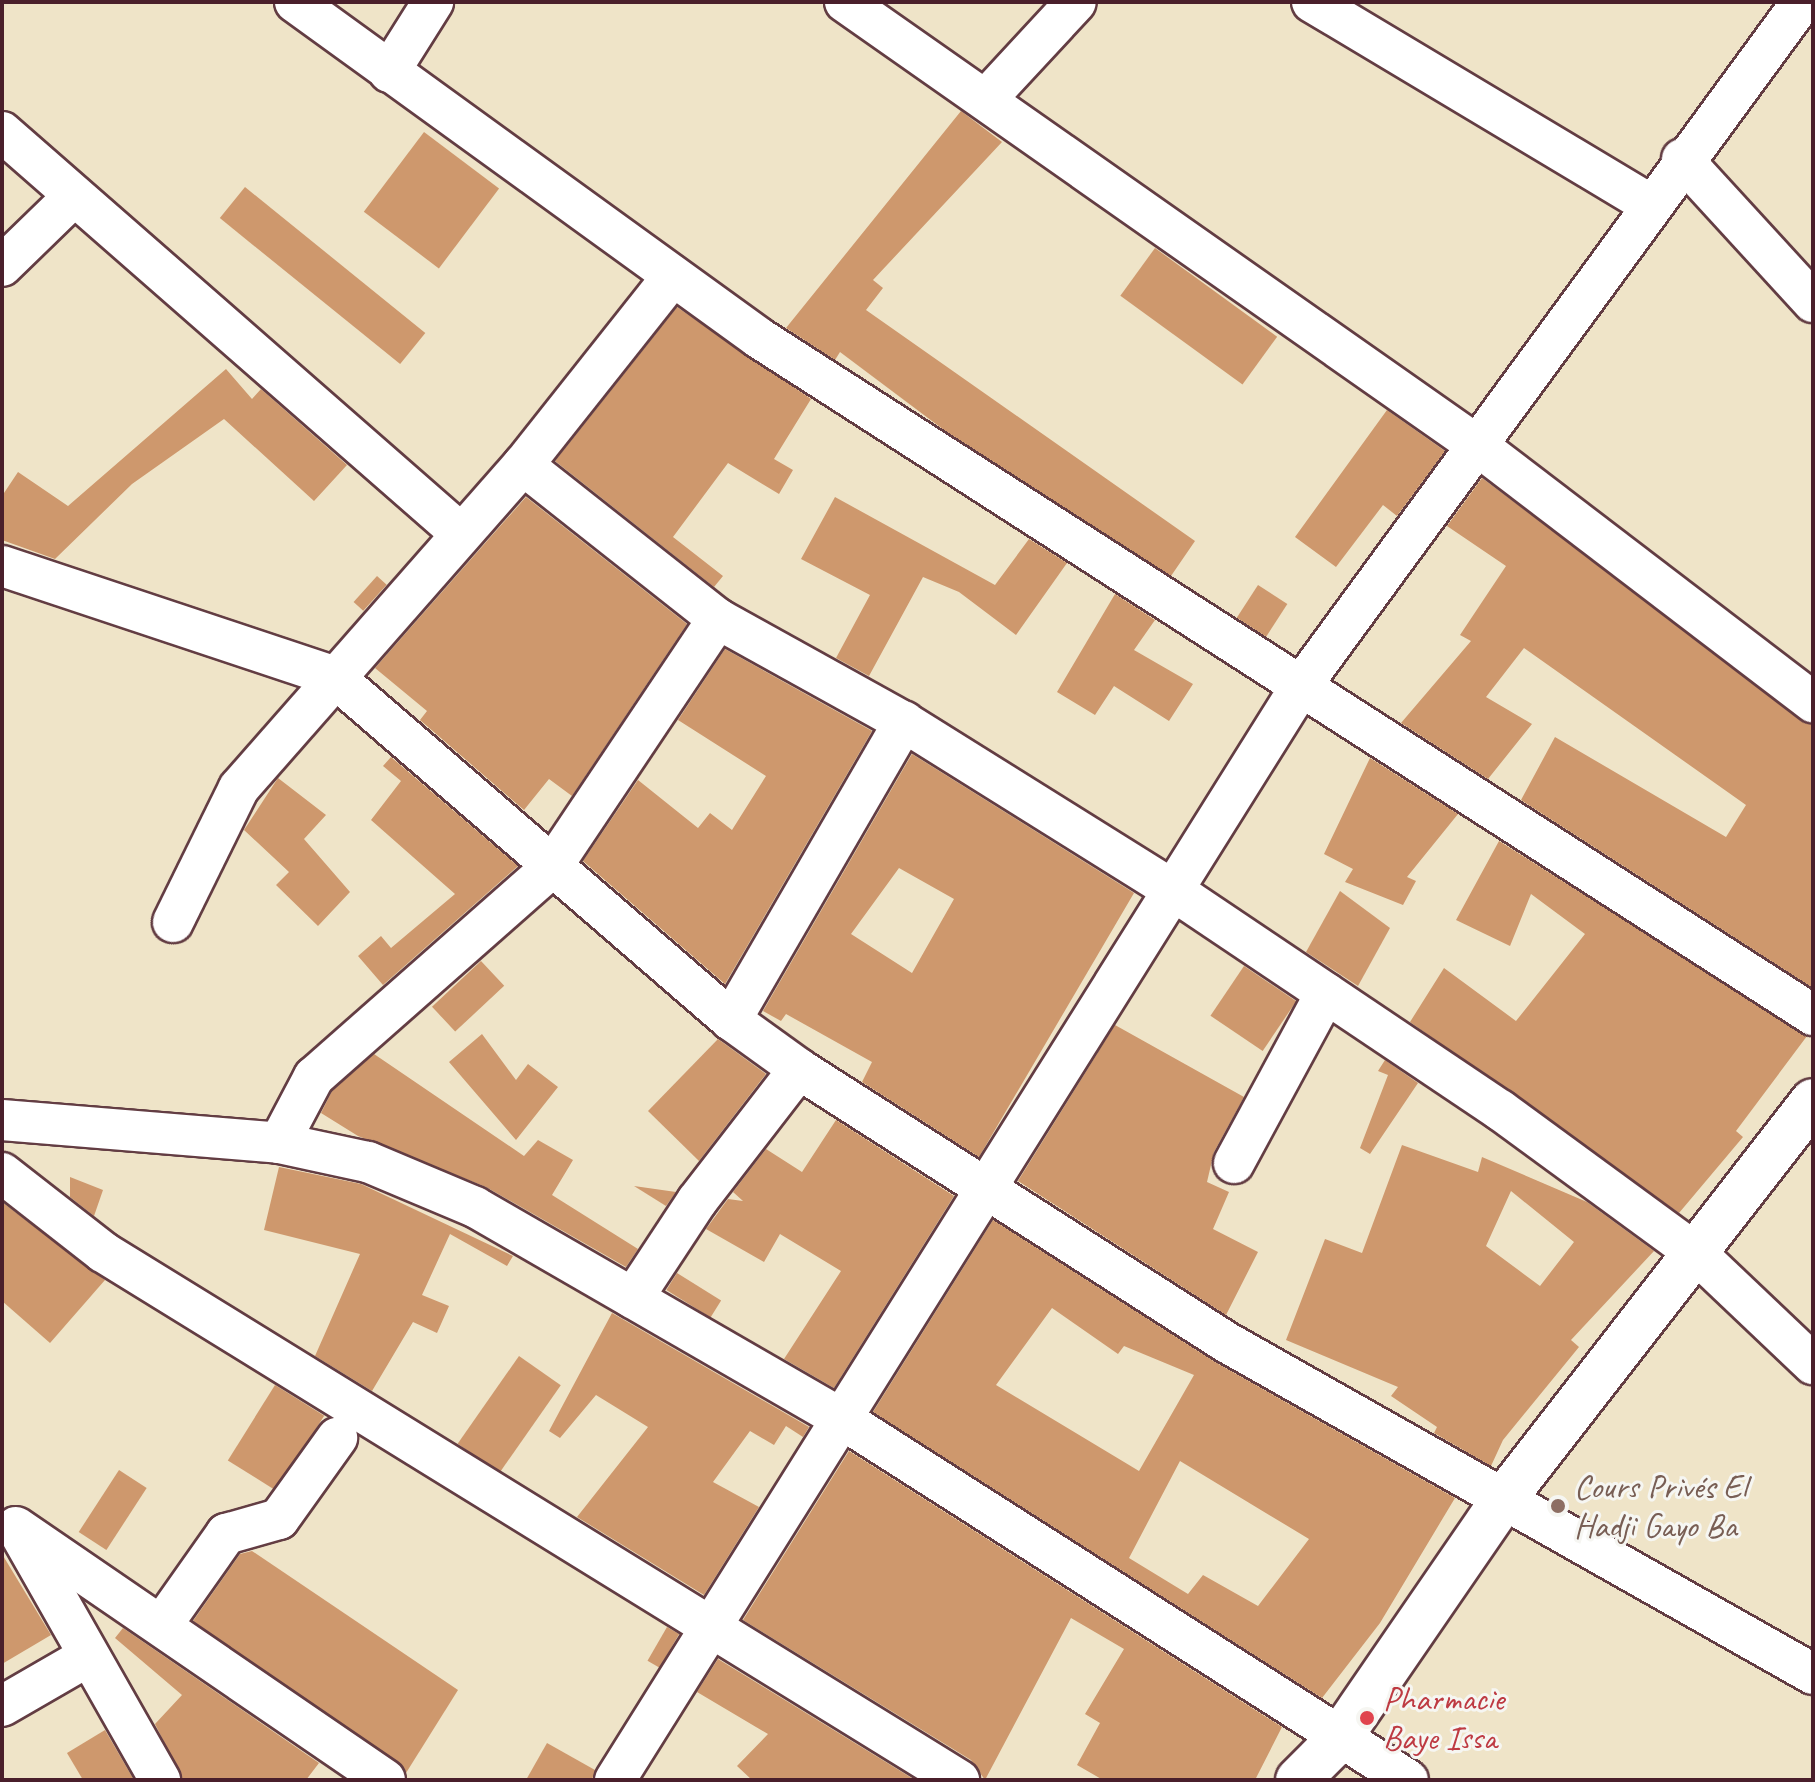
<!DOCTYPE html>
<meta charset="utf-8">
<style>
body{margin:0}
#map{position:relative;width:1815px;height:1782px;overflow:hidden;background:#efe4c8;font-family:Caveat,sans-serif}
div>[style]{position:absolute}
.building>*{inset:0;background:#ce986d;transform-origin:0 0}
.roads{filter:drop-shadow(2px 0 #633d43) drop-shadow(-2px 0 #633d43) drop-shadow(0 2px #633d43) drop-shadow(0 -2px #633d43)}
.street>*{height:40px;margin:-20px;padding:0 20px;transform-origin:20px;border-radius:20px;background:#fff}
.secondary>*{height:44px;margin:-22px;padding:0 22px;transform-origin:22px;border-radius:22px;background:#fff}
.dots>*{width:22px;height:22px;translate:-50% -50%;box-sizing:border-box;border:4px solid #f6f6f2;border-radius:50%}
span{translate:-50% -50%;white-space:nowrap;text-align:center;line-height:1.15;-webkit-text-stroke:6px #f6f6f2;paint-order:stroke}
.education-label{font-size:34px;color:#785e54}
.left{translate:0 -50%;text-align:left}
.health-label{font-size:34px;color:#be3a42}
.frame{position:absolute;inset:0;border:4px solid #4a1f2b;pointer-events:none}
</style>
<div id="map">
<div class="building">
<div style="clip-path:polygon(961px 111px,1002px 142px,873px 280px,883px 288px,866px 310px,1195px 541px,1171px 576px,944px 430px,840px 352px,835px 360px,786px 328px)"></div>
<div style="left:424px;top:132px;width:94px;height:100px;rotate:37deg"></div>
<div style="left:245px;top:187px;width:232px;height:40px;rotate:39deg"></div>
<div style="left:1155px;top:248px;width:151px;height:59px;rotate:36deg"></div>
<div style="clip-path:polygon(677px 307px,811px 399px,774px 459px,793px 470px,779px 494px,728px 463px,673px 537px,723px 576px,714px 587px,555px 461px)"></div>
<div style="clip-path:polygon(226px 369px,252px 399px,261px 389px,347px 465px,314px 501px,224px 419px,132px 484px,55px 559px,2px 540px,2px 496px,18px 472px,68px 506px)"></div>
<div style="clip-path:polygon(1387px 410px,1445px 451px,1397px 516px,1383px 505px,1336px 567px,1295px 537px)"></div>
<div style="clip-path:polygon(1482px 478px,1813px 725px,1813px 988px,1521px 800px,1555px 737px,1726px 837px,1746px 805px,1524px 648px,1486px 697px,1532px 724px,1488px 779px,1401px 723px,1471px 641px,1460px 635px,1506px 566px,1447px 526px)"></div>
<div style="clip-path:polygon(526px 497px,687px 624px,572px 796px,549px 779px,524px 810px,420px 720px,427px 711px,375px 668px)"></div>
<div style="clip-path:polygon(835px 497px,995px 585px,1029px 539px,1067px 563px,1016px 635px,959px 592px,923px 577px,869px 676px,836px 658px,870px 595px,801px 559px)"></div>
<div style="left:377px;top:576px;width:13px;height:35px;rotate:42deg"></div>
<div style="left:1258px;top:585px;width:35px;height:39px;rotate:33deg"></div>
<div style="clip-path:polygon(1115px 594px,1155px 620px,1134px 650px,1193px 684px,1169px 721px,1114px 686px,1095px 715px,1057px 692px)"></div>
<div style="clip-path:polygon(725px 649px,872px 731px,725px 984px,583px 861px,638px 780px,698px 828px,710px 813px,732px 830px,766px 776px,678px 720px)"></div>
<div style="clip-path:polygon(evenodd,912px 754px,1134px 893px,979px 1157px,862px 1082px,872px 1062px,786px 1014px,781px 1021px,763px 1011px,912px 754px,899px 868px,954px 899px,912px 973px,851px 934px,899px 868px)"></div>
<div style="clip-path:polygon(391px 757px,518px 866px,383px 985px,358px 956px,381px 936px,391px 948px,455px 894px,371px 820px,401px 781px,383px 766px)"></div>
<div style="clip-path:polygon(1370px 758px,1458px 814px,1407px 877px,1416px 881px,1403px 905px,1345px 882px,1353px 869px,1324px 854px)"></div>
<div style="clip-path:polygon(278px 778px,326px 815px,304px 839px,350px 892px,318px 926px,276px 885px,289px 872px,244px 830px)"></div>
<div style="clip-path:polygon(1499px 841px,1807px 1036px,1736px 1131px,1743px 1137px,1679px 1213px,1410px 1022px,1444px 968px,1516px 1021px,1585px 934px,1531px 894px,1510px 946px,1456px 920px)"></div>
<div style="clip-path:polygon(1340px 891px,1390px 928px,1358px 986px,1306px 952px)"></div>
<div style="left:481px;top:961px;width:34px;height:67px;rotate:47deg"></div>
<div style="left:1244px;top:966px;width:63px;height:60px;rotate:34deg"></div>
<div style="clip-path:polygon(1115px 1025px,1244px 1097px,1214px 1152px,1207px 1182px,1229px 1192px,1213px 1229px,1258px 1252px,1226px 1315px,1018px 1181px)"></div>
<div style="clip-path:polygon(482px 1034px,516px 1080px,528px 1064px,558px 1087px,516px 1140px,449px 1062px)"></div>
<div style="clip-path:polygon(718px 1039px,766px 1074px,699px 1161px,648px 1111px)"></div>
<div style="clip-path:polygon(374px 1054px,524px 1156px,538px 1140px,573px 1160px,552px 1195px,638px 1249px,626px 1267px,486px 1187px,358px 1136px,321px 1113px,332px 1091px)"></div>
<div style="clip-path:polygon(1385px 1060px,1418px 1083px,1370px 1154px,1360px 1148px,1388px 1075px,1378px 1071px)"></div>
<div style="clip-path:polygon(836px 1120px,954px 1196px,834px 1388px,784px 1359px,841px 1271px,780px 1234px,764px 1262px,706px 1229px,728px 1199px,743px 1201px,733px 1192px,766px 1149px,802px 1172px)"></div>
<div style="clip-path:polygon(evenodd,1402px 1145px,1478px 1172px,1482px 1157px,1587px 1202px,1654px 1251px,1571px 1340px,1579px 1347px,1503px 1440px,1491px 1466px,1434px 1433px,1437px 1427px,1391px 1396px,1398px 1387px,1286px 1340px,1325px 1239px,1362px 1253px,1402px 1145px,1511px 1191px,1574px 1242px,1540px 1286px,1486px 1246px,1511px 1191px)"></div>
<div style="clip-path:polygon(279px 1167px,361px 1184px,513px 1256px,507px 1266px,450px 1234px,422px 1295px,449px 1306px,437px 1333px,413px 1322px,372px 1391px,315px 1356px,360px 1254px,264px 1230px)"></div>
<div style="clip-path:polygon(70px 1177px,103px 1190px,94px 1216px,70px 1197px)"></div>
<div style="clip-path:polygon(634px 1186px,676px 1192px,666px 1206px)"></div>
<div style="clip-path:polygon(2px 1202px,105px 1280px,50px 1343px,2px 1301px)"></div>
<div style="clip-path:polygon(evenodd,993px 1220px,1215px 1362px,1455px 1498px,1380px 1623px,1322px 1698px,873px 1412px,993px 1220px,1052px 1308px,1118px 1354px,1124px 1346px,1194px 1375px,1139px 1471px,996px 1385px,1052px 1308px,993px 1220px,1180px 1461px,1309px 1539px,1258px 1606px,1203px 1575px,1188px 1594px,1129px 1558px,1180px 1461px)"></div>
<div style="left:677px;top:1273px;width:52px;height:20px;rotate:32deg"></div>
<div style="clip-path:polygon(612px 1313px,809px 1427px,803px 1437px,786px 1426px,774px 1445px,750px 1431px,713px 1482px,759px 1507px,704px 1595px,577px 1517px,648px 1427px,596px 1395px,560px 1438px,549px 1431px)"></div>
<div style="left:519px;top:1356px;width:51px;height:107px;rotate:35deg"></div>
<div style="left:275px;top:1385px;width:58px;height:89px;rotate:32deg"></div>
<div style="clip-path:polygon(849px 1451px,1282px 1727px,1255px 1780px,1103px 1780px,1077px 1765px,1100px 1723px,1085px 1714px,1124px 1649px,1071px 1618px,985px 1780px,971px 1760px,743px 1620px)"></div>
<div style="left:119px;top:1470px;width:33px;height:74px;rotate:33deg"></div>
<div style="clip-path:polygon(252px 1551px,458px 1690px,406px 1773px,193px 1621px,240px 1554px)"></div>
<div style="clip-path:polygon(2px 1554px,51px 1635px,2px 1664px)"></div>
<div style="left:667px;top:1627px;width:14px;height:39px;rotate:30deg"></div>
<div style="clip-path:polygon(123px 1628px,319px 1763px,306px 1780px,183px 1780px,155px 1724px,182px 1695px,115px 1638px)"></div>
<div style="clip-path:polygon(718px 1659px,915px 1780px,752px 1780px,737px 1766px,768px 1734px,697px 1692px)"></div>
<div style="clip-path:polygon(105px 1730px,134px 1780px,83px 1780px,67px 1753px)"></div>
<div style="clip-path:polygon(547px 1743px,595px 1770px,592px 1780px,526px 1780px)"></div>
</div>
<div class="roads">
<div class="street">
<div style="left:295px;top:2px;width:573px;rotate:35.91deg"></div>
<div style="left:759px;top:338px;width:1253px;rotate:32.71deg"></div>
<div style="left:845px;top:2px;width:773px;rotate:35.05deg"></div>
<div style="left:1478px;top:446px;width:422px;rotate:37.4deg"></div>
<div style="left:1312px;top:2px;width:392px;rotate:30.9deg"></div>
<div style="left:389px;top:72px;width:83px;rotate:-57.8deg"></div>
<div style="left:988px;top:97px;width:129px;rotate:-47.2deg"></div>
<div style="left:2px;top:132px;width:607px;rotate:41.19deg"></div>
<div style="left:1682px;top:159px;width:194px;rotate:47.5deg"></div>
<div style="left:2px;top:266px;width:99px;rotate:-44.2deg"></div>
<div style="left:523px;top:465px;width:248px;rotate:38.3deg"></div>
<div style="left:718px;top:619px;width:213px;rotate:29deg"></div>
<div style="left:904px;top:722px;width:311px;rotate:32deg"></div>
<div style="left:1168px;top:887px;width:400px;rotate:33.9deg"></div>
<div style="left:1500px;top:1110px;width:244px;rotate:36.2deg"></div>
<div style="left:1697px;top:1254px;width:160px;rotate:43.5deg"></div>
<div style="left:2px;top:566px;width:349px;rotate:18.4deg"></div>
<div style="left:333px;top:676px;width:526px;rotate:40.84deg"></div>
<div style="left:731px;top:1020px;width:84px;rotate:35.8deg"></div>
<div style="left:799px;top:1069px;width:507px;rotate:32.59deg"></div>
<div style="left:1226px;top:1342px;width:674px;rotate:29.49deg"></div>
<div style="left:173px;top:922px;width:149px;rotate:-63.8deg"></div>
<div style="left:239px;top:788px;width:430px;rotate:-48.7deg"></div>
<div style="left:523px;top:465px;width:241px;rotate:-51.6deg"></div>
<div style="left:731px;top:1020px;width:345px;rotate:-59.9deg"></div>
<div style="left:2px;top:1120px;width:278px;rotate:4.7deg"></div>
<div style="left:279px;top:1143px;width:91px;rotate:12.1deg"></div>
<div style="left:368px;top:1162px;width:116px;rotate:22.8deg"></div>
<div style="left:475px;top:1207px;width:424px;rotate:30deg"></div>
<div style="left:842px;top:1419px;width:671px;rotate:32.53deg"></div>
<div style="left:279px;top:1143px;width:75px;rotate:-62.1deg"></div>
<div style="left:314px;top:1077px;width:316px;rotate:-41.4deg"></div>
<div style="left:551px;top:868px;width:300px;rotate:-56.2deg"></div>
<div style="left:1234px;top:1163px;width:193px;rotate:-61.6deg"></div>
<div style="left:2px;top:1173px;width:128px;rotate:38deg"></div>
<div style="left:103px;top:1252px;width:1006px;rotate:31.67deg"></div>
<div style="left:633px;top:1298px;width:116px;rotate:-56.6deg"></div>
<div style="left:697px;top:1201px;width:167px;rotate:-52.3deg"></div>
<div style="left:16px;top:1527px;width:447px;rotate:34.4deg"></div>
<div style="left:18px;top:1530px;width:288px;rotate:60.4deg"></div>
<div style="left:164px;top:1622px;width:108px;rotate:-54.8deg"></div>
<div style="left:226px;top:1534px;width:55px;rotate:-15.8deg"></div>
<div style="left:279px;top:1519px;width:100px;rotate:-54.4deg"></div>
<div style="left:2px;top:1706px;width:98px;rotate:-30deg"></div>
<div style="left:615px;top:1780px;width:1291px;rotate:-57.91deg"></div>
<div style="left:1301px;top:686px;width:848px;rotate:-53.78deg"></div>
</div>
<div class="secondary">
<div style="left:1298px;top:1780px;width:57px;rotate:-45deg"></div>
<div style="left:1338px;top:1740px;width:296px;rotate:-55.5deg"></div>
<div style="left:1506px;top:1496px;width:500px;rotate:-52.15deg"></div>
</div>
</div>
<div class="dots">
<div style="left:1558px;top:1506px;background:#8d6e63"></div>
<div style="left:1367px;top:1718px;background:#e0444e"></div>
</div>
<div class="education-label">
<span class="left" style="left:1574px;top:1506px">Cours Privés El<br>Hadji Gayo Ba</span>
</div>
<div class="health-label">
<span class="left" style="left:1383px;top:1718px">Pharmacie<br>Baye Issa</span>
</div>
<div class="frame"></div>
</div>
